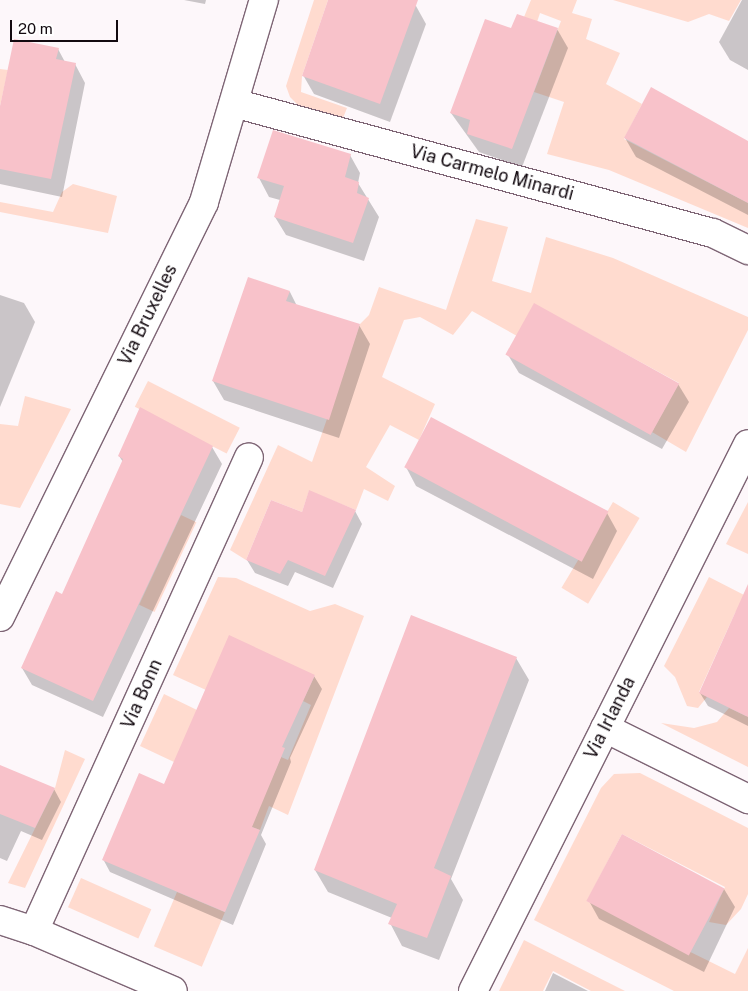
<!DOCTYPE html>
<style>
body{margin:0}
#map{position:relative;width:748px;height:991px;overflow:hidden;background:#fdf7fa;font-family:"Public Sans",sans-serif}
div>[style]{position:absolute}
.green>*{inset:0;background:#ffdbcf;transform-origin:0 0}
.shadow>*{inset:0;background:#0003}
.building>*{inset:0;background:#f8c2ca;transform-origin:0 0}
.roads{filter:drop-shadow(1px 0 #7e6575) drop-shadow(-1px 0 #7e6575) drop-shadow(0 1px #7e6575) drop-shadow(0 -1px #7e6575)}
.minor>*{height:28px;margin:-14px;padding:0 14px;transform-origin:14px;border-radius:14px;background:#fff}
.secondary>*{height:28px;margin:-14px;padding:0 14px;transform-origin:14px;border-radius:14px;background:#fff}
span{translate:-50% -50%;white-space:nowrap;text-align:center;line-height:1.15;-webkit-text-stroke:4.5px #fff;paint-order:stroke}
.street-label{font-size:18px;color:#130a10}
.scale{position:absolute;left:10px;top:20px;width:108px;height:22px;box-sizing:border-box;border:2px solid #130a10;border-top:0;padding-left:6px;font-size:15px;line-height:18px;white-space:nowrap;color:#130a10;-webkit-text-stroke:4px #fff;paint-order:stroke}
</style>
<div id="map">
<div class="green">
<div style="clip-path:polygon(314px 0,328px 0,302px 76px,301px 92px,347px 108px,343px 118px,298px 105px,290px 97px,286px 86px)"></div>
<div style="clip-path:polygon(531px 0,577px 0,572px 13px,592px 19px,586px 39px,620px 53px,606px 84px,642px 104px,624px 139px,748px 203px,748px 228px,609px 170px,547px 154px,564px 102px,534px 92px,561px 21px,540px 13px,537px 22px,524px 17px)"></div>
<div style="clip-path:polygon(613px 0,741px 0,729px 21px,709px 14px,688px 22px)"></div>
<div style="clip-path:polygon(0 69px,8px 70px,0 106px)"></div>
<div style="clip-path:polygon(73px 184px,117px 196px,108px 233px,0 212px,0 202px,53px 212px,62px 192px)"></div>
<div style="clip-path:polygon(476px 219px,508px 227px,492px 281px,531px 293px,546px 237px,613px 258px,748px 317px,748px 330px,686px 452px,652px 432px,679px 383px,534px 304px,517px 336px,472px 311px,453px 335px,420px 317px,404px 320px,382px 377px,435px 404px,419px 440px,390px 425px,366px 467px,395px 486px,388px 501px,364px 489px,356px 510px,309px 491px,302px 512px,271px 500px,246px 560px,230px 550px,278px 445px,312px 462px,360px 324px,369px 315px,379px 287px,446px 310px)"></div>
<div style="left:148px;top:381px;width:103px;height:29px;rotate:27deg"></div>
<div style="clip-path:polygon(25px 396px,71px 409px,20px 508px,0 504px,0 424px,18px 426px)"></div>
<div style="left:613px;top:502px;width:31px;height:100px;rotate:31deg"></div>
<div style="clip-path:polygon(748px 502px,748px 554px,726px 544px)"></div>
<div style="left:181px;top:515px;width:17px;height:99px;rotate:25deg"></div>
<div style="clip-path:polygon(218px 577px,236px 578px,310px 611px,335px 604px,364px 616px,288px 815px,269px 806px,260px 830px,210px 811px,206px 777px,140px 746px,164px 694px,197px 710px,268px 787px,281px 757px,288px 760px,311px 705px,303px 701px,315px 675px,206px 690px,173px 675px)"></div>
<div style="clip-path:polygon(709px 577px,748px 597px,735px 613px,699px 692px,707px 697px,698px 708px,687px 706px,675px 677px,664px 666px)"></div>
<div style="clip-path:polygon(729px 708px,746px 716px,748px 713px,748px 767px,661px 723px,694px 728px,717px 722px)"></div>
<div style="clip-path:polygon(65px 750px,85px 759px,25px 888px,8px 883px,55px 788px)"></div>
<div style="clip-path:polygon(640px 773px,748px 828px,748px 894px,741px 909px,726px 925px,709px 922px,725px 887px,622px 834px,587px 901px,735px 974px,748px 948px,748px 991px,674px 991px,534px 920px,601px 788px,614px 774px)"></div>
<div style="left:81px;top:878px;width:77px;height:32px;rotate:24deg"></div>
<div style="left:177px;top:892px;width:52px;height:59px;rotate:23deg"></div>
<div style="clip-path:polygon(524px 940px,625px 991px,591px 991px,553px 971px,543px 991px,499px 991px)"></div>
</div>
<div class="shadow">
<div style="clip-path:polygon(184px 0,206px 0,205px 4px)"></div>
<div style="clip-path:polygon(329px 0,397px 0,416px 6px,426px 24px,390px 122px,314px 94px,303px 75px)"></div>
<div style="clip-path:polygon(742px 0,748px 0,748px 70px,730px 60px,719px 42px)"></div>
<div style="clip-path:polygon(557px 29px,568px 48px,522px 167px,479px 152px,451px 113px,512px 30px)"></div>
<div style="clip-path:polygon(58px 49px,65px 62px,75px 64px,85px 83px,62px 197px,0 184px,0 112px)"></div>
<div style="clip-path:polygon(625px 138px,748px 142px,748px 215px,636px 157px)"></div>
<div style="clip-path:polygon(350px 155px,360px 173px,358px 183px,379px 217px,364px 261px,286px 235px,275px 217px,280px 200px,269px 197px,259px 178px)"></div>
<div style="clip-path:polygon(249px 279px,290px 292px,297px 306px,359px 325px,370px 344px,339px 438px,224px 400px,213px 381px)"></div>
<div style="clip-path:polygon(0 295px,24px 303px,35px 322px,0 407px)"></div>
<div style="clip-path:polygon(508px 355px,678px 384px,689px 402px,662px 449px,519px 373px)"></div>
<div style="clip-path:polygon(212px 447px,222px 464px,103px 717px,32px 685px,22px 668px,62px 596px,123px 462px,119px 456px)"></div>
<div style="clip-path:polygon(406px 467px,607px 513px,617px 531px,593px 579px,416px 486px)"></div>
<div style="clip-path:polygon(355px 511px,362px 524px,333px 588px,295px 572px,288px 586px,255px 573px,247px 560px)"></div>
<div style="clip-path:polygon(748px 620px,748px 726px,708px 706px,700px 693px)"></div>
<div style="clip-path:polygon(516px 658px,529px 680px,451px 879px,463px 900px,439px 960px,402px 946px,390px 923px,392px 918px,328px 892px,315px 870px)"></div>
<div style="clip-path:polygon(314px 676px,322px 689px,290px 758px,291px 762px,261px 835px,266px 844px,233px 925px,110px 872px,103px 859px,164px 786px)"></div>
<div style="clip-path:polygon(0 766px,54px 789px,61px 802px,42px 840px,21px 831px,7px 861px,0 858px)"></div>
<div style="clip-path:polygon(724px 889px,735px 907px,704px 972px,599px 919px,589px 901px)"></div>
<div style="clip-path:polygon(553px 973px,588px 991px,545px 991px)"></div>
</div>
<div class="building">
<div style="clip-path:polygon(328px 0,418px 0,380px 104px,302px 76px)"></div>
<div style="clip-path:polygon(517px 14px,558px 28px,512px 149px,467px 134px,470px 120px,450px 113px,485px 19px,511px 28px)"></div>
<div style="clip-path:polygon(14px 39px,59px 48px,56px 59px,76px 63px,51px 179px,0 169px,0 106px)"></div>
<div style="clip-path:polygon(651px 87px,748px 141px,748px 203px,624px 138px)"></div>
<div style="clip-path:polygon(273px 130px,351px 154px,345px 177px,359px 182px,357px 193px,369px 198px,353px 243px,274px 217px,284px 186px,257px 178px)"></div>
<div style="clip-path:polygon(248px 277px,290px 291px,286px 301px,360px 324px,329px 420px,212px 381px)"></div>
<div style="left:534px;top:303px;width:166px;height:59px;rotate:29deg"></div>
<div style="clip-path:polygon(140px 407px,213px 446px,93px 701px,21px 668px,56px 591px,62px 594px,123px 459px,118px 456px)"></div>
<div style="left:431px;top:417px;width:201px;height:57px;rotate:28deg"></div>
<div style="clip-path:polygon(309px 490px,356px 510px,325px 576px,288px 560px,280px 574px,246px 560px,271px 500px,302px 512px)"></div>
<div style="clip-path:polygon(748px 584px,748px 717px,699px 693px)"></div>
<div style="clip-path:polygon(411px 615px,517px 657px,434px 868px,451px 876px,427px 938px,388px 924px,397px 904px,314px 870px)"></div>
<div style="clip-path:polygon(229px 635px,315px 675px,282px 747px,285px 748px,252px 827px,260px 830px,225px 912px,102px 860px,139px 773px,164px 784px)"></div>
<div style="clip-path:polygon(0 765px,55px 788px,35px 828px,0 814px)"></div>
<div style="left:622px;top:834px;width:116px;height:76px;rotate:28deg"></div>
</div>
<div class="roads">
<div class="minor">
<div style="left:234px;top:103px;width:496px;rotate:15.2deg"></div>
<div style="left:713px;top:233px;width:39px;rotate:26deg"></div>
<div style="left:0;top:617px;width:462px;rotate:-63.8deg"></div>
<div style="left:204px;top:202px;width:211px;rotate:-73.5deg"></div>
<div style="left:605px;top:728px;width:160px;rotate:26.4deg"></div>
<div style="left:34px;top:931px;width:520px;rotate:-65.6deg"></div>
<div style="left:473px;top:991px;width:612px;rotate:-63.31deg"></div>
</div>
<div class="secondary">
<div style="left:0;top:920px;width:36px;rotate:18deg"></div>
<div style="left:34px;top:931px;width:151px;rotate:23.3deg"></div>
</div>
</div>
<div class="street-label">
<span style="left:492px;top:173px;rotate:15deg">Via Carmelo Minardi</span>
<span style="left:148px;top:315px;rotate:-64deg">Via Bruxelles</span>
<span style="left:142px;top:694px;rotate:-66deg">Via Bonn</span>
<span style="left:610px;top:718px;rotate:-63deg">Via Irlanda</span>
</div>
<div class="scale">20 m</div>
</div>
